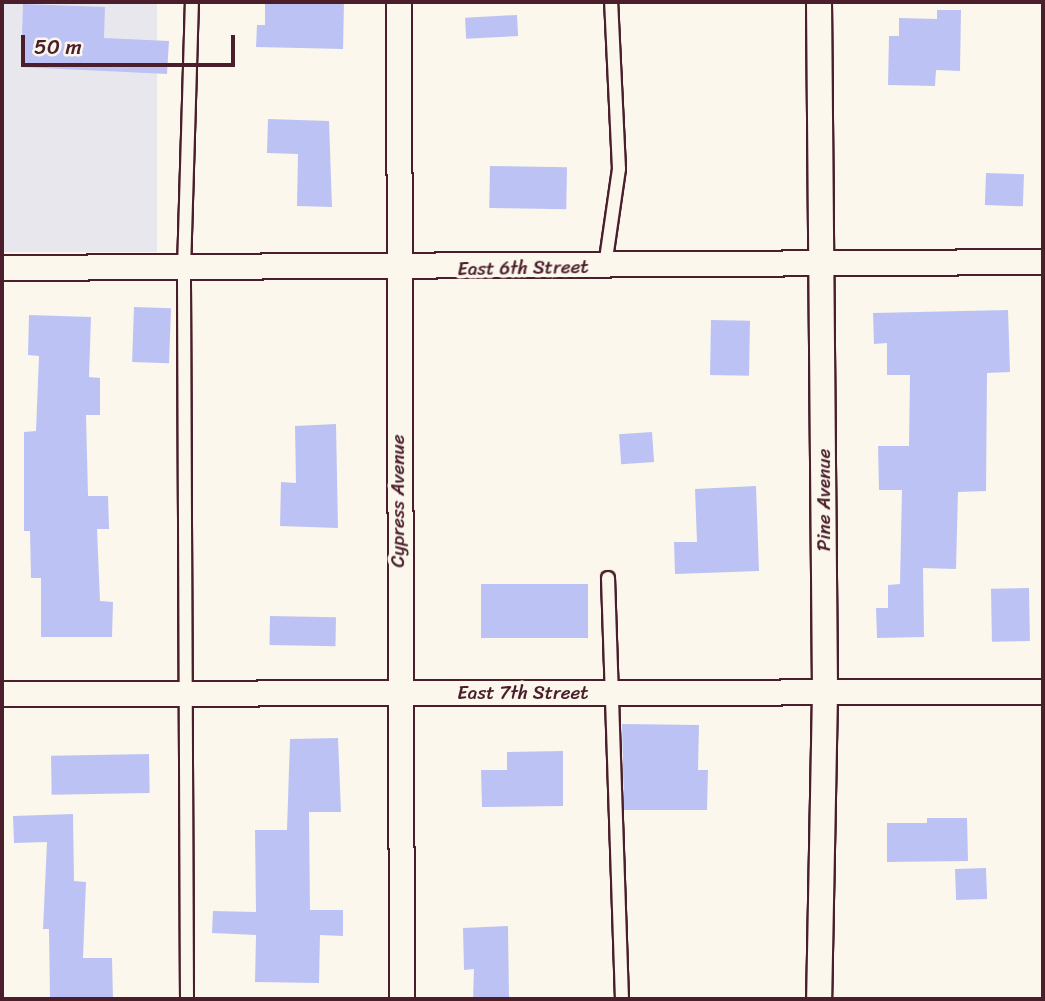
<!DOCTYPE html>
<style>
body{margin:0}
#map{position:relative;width:1045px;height:1001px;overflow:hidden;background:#fbf7ec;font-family:Sriracha,sans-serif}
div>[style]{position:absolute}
.built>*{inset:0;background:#e8e7ee;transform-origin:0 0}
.building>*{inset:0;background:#bcc3f4;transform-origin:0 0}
.roads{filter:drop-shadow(2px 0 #4a1f2b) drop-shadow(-2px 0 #4a1f2b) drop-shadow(0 2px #4a1f2b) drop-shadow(0 -2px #4a1f2b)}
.service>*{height:12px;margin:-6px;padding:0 6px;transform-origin:6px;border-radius:6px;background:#fbf7ec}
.minor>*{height:24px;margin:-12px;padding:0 12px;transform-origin:12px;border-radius:12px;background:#fbf7ec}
span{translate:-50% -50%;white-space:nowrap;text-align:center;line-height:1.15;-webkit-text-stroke:7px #fbf7ec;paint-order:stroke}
.street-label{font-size:19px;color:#4a1f2b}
.frame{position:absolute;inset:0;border:4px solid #4a1f2b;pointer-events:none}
.scale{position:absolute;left:21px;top:35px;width:214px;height:32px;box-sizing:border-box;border:4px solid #4a1f2b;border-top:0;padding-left:9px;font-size:21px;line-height:24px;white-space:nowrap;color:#4a1f2b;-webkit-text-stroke:5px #fbf7ec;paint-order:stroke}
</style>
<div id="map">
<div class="built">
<div style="left:2px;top:2px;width:155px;height:250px"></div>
</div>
<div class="building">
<div style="clip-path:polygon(265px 2px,344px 2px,343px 49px,256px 47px,257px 25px,265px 25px)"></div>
<div style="clip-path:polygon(23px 4px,105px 7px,104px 38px,169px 41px,167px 74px,21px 67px)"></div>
<div style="clip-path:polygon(937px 10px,961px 10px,960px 71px,936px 70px,935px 86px,888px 85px,889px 36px,899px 36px,899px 18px,937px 19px)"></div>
<div style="left:517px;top:15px;width:21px;height:52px;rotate:87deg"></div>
<div style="clip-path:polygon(268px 119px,329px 121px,332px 207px,297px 206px,298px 154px,267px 153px)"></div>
<div style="left:490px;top:166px;width:77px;height:42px;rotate:1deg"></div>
<div style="left:986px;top:173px;width:38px;height:32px;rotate:2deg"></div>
<div style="left:134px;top:307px;width:37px;height:55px;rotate:2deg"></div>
<div style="clip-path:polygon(1008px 310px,1010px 372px,987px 373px,986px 491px,958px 492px,956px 569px,923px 568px,924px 637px,877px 638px,876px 608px,888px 608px,888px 585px,900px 584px,902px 490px,879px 490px,878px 446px,909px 446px,910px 375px,887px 375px,887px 343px,874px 344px,873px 313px)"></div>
<div style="clip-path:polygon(29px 315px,91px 317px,89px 377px,100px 378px,100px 415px,86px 415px,88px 496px,108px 496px,109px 529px,97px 529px,100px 601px,113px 602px,112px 637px,41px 637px,41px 578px,31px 578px,30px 531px,24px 531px,24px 432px,36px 431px,39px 356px,28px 355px)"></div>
<div style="left:711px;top:320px;width:39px;height:55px;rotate:1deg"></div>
<div style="clip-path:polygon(336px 424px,338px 528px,280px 526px,281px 482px,296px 483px,295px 426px)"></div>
<div style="left:652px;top:432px;width:30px;height:33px;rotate:86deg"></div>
<div style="clip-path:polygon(756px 486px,759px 571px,675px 574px,674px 542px,697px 542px,695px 489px)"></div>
<div style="left:588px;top:584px;width:54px;height:107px;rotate:90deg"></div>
<div style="left:1029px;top:588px;width:53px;height:38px;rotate:89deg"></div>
<div style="left:270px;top:616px;width:66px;height:29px;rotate:1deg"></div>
<div style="clip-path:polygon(622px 724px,699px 725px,698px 770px,708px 770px,707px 810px,624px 810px)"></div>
<div style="clip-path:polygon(338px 738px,341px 812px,309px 812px,310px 910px,343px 910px,343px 936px,320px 935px,319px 983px,255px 982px,256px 935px,212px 933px,213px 911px,256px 912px,255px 830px,287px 830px,290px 739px)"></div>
<div style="clip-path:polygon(563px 751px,563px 806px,482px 807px,481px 770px,507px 770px,507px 752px)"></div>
<div style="left:149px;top:754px;width:39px;height:98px;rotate:89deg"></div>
<div style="clip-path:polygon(73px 814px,74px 881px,86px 882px,83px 958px,112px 958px,113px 999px,50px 999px,49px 929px,43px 929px,47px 842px,14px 843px,13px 816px)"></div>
<div style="clip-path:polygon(927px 818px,967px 818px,968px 861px,887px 862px,887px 823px,927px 823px)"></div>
<div style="left:986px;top:868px;width:31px;height:31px;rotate:88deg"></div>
<div style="clip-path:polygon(508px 926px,509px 999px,473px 999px,474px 969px,464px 970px,463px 928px)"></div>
</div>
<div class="roads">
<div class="service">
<div style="left:605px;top:266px;width:98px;rotate:-81.8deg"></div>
<div style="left:619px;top:169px;width:167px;rotate:-92.7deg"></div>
<div style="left:608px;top:578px;width:421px;rotate:88.1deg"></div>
<div style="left:187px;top:999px;width:730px;rotate:-90.24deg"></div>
<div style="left:184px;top:269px;width:267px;rotate:-88.3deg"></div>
</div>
<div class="minor">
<div style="left:399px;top:2px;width:997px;rotate:89.83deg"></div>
<div style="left:819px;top:2px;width:691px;rotate:89.5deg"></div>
<div style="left:825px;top:693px;width:306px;rotate:91.1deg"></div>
<div style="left:2px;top:268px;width:1041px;rotate:-0.33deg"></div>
<div style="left:2px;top:694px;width:1041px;rotate:-0.11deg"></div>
</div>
</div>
<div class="street-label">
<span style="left:523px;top:268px;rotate:-1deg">East 6th Street</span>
<span style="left:824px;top:500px;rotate:-90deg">Pine Avenue</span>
<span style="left:398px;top:501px;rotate:-90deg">Cypress Avenue</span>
<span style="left:523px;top:693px">East 7th Street</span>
</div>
<div class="frame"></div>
<div class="scale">50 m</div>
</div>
